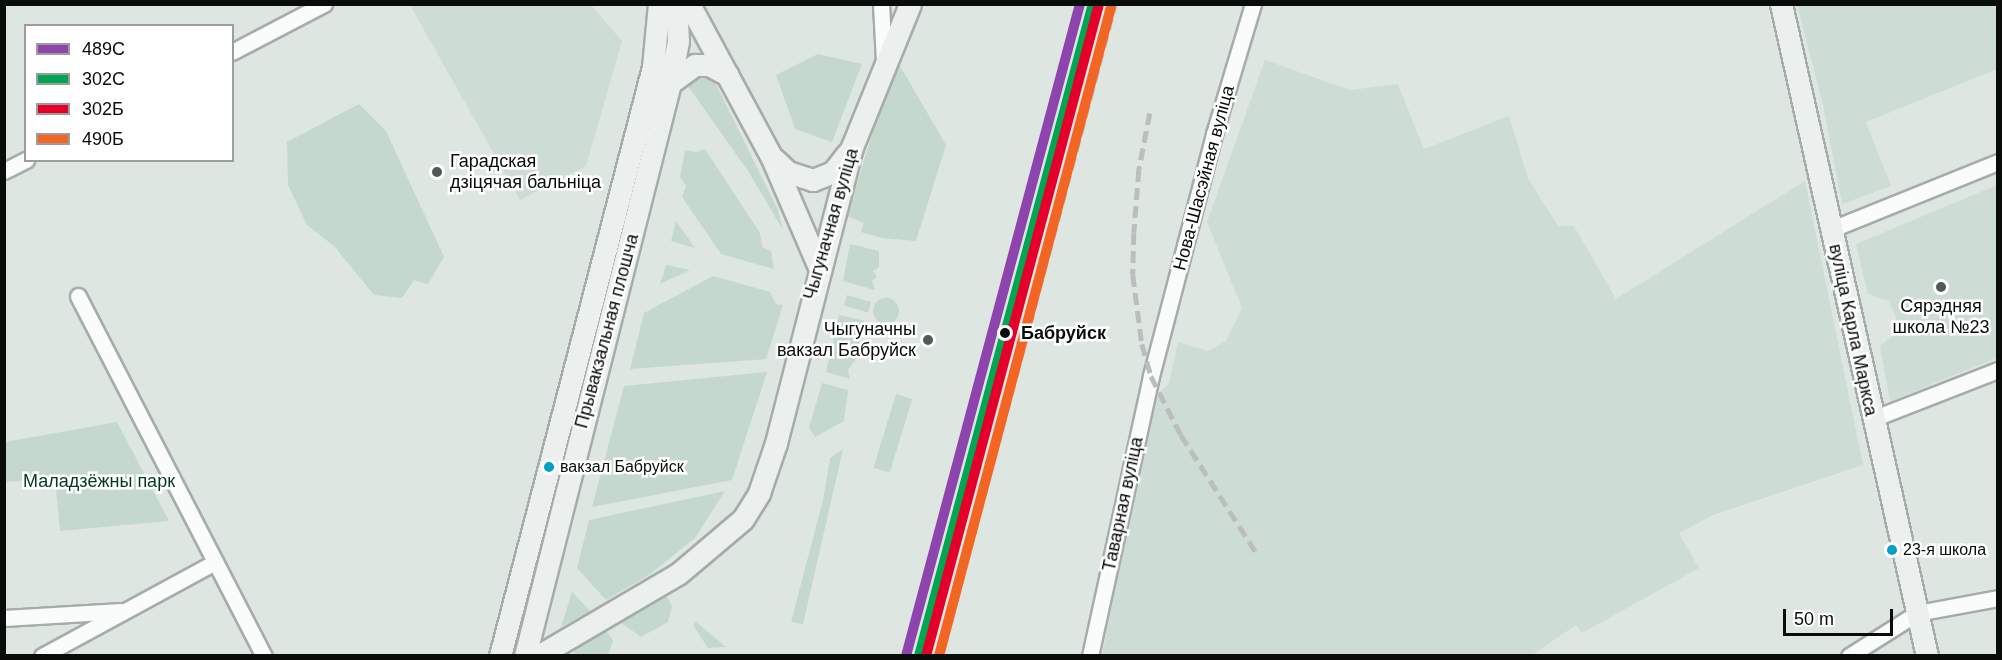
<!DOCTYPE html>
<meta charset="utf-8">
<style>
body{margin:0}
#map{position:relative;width:2002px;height:660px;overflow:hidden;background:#dee6e2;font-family:Helvetica,sans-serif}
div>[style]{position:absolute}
.built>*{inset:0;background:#cddcd4}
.green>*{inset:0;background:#c5d8ce;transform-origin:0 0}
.round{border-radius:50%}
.roads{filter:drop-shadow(2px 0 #a6aca9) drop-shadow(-2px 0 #a6aca9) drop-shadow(0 2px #a6aca9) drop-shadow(0 -2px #a6aca9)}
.street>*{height:15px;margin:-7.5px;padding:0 7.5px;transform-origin:7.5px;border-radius:7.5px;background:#fafbfb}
.secondary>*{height:21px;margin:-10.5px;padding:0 10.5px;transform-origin:10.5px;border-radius:10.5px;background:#ebf0ee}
.rail>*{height:4.5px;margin-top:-2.25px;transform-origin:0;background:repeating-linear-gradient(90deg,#bcbebd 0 12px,transparent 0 18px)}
.rail-1>*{height:10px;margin:-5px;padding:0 5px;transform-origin:5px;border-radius:5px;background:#8e44ad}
.rail-2>*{height:10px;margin:-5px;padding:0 5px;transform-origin:5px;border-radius:5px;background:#00a651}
.rail-3>*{height:10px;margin:-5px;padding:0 5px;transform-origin:5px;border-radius:5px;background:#e4002b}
.rail-4>*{height:10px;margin:-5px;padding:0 5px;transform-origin:5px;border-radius:5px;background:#f26522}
.dots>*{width:16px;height:16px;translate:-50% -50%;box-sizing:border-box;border:3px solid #fff;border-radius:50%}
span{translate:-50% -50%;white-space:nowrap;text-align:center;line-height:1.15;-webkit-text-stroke:5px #fff;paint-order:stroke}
.bus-label{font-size:16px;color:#080d0a}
.left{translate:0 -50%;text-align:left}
.poi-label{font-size:18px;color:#080d0a}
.right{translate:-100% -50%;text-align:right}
.street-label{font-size:18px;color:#080d0a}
.stop-label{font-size:18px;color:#080d0a;font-weight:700}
.park-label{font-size:18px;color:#033a25}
.frame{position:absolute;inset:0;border:6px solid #080d0a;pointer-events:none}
.legend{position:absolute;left:24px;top:24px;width:210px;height:138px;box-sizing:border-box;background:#fff;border:2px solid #9c9e9d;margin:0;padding:8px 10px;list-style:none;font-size:18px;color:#080d0a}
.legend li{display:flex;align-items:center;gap:12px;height:30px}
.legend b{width:30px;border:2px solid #9c9e9d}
.scale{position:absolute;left:1783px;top:609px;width:110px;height:27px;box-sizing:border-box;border:3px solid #080d0a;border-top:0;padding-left:8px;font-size:18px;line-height:21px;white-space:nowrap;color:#080d0a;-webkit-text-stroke:4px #fff;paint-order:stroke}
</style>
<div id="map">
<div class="built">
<div style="clip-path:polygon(410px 5px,591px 5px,622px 41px,586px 166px,520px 200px)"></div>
<div style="clip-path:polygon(1797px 5px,1997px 5px,1997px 69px,1866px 122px,1891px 186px,1842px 204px,1823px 105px)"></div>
<div style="clip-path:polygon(1265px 60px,1350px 90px,1398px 84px,1424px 149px,1509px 116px,1528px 178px,1558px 226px,1574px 226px,1616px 299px,1805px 181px,1863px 465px,1713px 515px,1679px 533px,1699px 568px,1582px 633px,1576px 625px,1532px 655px,1102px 655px,1154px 397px,1169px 384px,1178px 342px,1208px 351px,1226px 341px,1242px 308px,1207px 222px)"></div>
<div style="clip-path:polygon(1997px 185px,1997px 358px,1890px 401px,1880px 346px,1894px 335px,1896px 316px,1888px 301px,1868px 294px,1856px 244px)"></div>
</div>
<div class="green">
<div style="clip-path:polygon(818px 54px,862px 64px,832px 142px,795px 129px,776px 75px)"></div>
<div style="clip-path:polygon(893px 66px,900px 66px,946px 145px,916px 241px,882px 238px,861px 232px,864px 223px,847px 216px)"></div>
<div style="clip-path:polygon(702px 73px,712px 76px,778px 210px,783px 230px,748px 171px,688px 86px,691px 78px)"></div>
<div style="clip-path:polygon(359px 104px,386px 131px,444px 257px,428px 284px,414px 280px,402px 298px,374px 295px,334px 246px,307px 225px,288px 185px,287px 142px)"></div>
<div style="clip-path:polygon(705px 149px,760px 233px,762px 247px,771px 251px,774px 269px,721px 254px,682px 197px,686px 186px,680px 177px,685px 150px,696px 152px)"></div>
<div style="clip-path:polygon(676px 221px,695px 248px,671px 241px)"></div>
<div style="clip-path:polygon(850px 244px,879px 251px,879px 267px,873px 271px,877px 277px,872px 281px,875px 290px,843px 281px)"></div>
<div style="clip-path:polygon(666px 265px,667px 265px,690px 270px,660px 284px)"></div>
<div style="clip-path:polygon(713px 276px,770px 292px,776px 304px,783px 305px,766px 359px,630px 369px,644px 313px)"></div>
<div style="left:847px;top:295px;width:25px;height:11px;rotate:16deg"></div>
<div class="round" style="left:873px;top:298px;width:26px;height:26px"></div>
<div style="clip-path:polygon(839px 315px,865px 321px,858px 329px,862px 339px,853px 350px,858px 356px,848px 370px,850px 379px,826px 372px)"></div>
<div style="clip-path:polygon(767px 372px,732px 480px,592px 507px,624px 386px)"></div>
<div style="clip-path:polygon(822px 383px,848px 390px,844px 421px,815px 437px,809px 428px)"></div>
<div style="left:896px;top:394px;width:17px;height:77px;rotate:17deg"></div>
<div style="clip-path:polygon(117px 422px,169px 521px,60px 531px,55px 478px,5px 482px,5px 442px)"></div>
<div style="clip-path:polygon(843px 449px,803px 624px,791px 622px,823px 500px,830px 458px)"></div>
<div style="clip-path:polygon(725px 491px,695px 538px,649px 575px,606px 600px,577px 568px,589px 520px)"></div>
<div style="clip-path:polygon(572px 592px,590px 611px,561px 627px)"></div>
<div style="clip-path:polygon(665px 593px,672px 606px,668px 622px,641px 637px,620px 622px)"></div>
<div style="clip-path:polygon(696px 622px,726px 647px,708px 648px,693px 625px)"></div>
<div style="clip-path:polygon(606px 630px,613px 641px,608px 655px,573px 656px,576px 646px)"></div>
</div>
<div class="roads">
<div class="street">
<div style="left:881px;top:4px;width:58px;rotate:87deg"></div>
<div style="left:232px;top:52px;width:104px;rotate:-27.6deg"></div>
<div style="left:4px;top:171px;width:25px;rotate:-27deg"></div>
<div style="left:1832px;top:229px;width:179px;rotate:-22deg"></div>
<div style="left:78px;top:296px;width:405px;rotate:62.7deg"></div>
<div style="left:1872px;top:419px;width:135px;rotate:-21.3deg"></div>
<div style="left:4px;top:618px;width:117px;rotate:-3.4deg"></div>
<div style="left:42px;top:656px;width:197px;rotate:-28.5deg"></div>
<div style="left:1090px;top:656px;width:287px;rotate:-77.7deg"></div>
<div style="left:1151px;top:376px;width:250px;rotate:-75.4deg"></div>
<div style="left:1214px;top:134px;width:136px;rotate:-73.3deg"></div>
<div style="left:1849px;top:656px;width:80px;rotate:-32.3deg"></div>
<div style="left:1917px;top:613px;width:82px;rotate:-10.5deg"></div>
</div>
<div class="secondary">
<div style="left:689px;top:4px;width:175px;rotate:61.7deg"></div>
<div style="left:772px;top:158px;width:119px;rotate:66.7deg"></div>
<div style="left:1781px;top:4px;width:668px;rotate:77.38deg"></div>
<div style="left:670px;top:83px;width:31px;rotate:-36deg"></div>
<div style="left:695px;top:65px;width:14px"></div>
<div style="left:709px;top:65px;width:21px;rotate:28deg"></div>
<div style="left:774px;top:159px;width:19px;rotate:43deg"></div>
<div style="left:788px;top:172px;width:26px;rotate:18deg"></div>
<div style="left:813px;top:180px;width:22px;rotate:-22deg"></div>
<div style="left:833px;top:172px;width:24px;rotate:-52deg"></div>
<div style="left:500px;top:656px;width:609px;rotate:-75.44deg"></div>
<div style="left:653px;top:67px;width:63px;rotate:-84.6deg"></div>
<div style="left:525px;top:656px;width:591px;rotate:-75.8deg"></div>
<div style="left:670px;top:83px;width:43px;rotate:-79.2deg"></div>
<div style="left:678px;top:41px;width:37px;rotate:-93deg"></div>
<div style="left:538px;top:656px;width:162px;rotate:-30.4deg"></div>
<div style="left:678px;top:574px;width:85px;rotate:-40.2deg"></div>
<div style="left:743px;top:519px;width:31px;rotate:-58deg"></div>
<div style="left:759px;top:493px;width:53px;rotate:-71.2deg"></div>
<div style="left:776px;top:443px;width:306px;rotate:-75.6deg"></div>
<div style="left:852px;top:147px;width:154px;rotate:-67.9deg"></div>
</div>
</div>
<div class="rail">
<div style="left:1150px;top:113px;width:58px;rotate:100.9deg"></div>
<div style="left:1139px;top:170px;width:63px;rotate:94.5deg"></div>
<div style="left:1134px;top:233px;width:42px;rotate:91.4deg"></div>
<div style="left:1133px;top:275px;width:70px;rotate:82.6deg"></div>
<div style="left:1142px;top:344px;width:33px;rotate:74deg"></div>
<div style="left:1151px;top:376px;width:66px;rotate:63deg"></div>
<div style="left:1181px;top:435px;width:141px;rotate:57.4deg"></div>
<div style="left:941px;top:656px;width:675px;rotate:-75.06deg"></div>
</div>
<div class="rail-1">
<div style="left:906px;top:656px;width:675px;rotate:-75.06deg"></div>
</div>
<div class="rail-2">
<div style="left:919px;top:656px;width:672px;rotate:-75.07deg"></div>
</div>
<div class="rail-3">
<div style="left:926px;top:656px;width:675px;rotate:-75.14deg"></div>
</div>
<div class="rail-4">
<div style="left:939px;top:656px;width:671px;rotate:-75.16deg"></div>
</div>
<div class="dots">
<div style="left:437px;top:172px;background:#535956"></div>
<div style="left:1941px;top:287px;background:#535956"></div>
<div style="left:1005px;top:333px;background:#080d0a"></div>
<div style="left:928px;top:340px;background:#535956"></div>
<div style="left:549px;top:467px;background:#00a1c4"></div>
<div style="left:1892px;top:550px;background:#00a1c4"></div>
</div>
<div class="bus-label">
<span class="left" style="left:560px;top:467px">вакзал Бабруйск</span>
<span class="left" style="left:1903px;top:550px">23-я школа</span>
</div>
<div class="poi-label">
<span class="left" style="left:450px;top:172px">Гарадская<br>дзіцячая бальніца</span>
<span style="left:1941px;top:317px">Сярэдняя<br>школа №23</span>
<span class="right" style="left:916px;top:340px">Чыгуначны<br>вакзал Бабруйск</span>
</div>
<div class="street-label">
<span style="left:1204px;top:178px;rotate:-75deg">Нова-Шасэйная вуліца</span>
<span style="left:831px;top:224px;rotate:-74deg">Чыгуначная вуліца</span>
<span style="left:1853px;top:330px;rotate:78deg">вуліца Карла Маркса</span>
<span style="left:607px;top:331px;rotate:-75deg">Прывакзальная плошча</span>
<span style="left:1123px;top:504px;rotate:-78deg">Таварная вуліца</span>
</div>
<div class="stop-label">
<span class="left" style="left:1021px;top:333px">Бабруйск</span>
</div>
<div class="park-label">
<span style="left:99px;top:481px">Маладзёжны парк</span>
</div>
<div class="frame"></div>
<ul class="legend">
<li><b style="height:8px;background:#8e44ad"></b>489С</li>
<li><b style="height:8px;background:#00a651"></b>302С</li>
<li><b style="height:8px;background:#e4002b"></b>302Б</li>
<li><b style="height:8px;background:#f26522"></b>490Б</li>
</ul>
<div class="scale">50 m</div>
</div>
